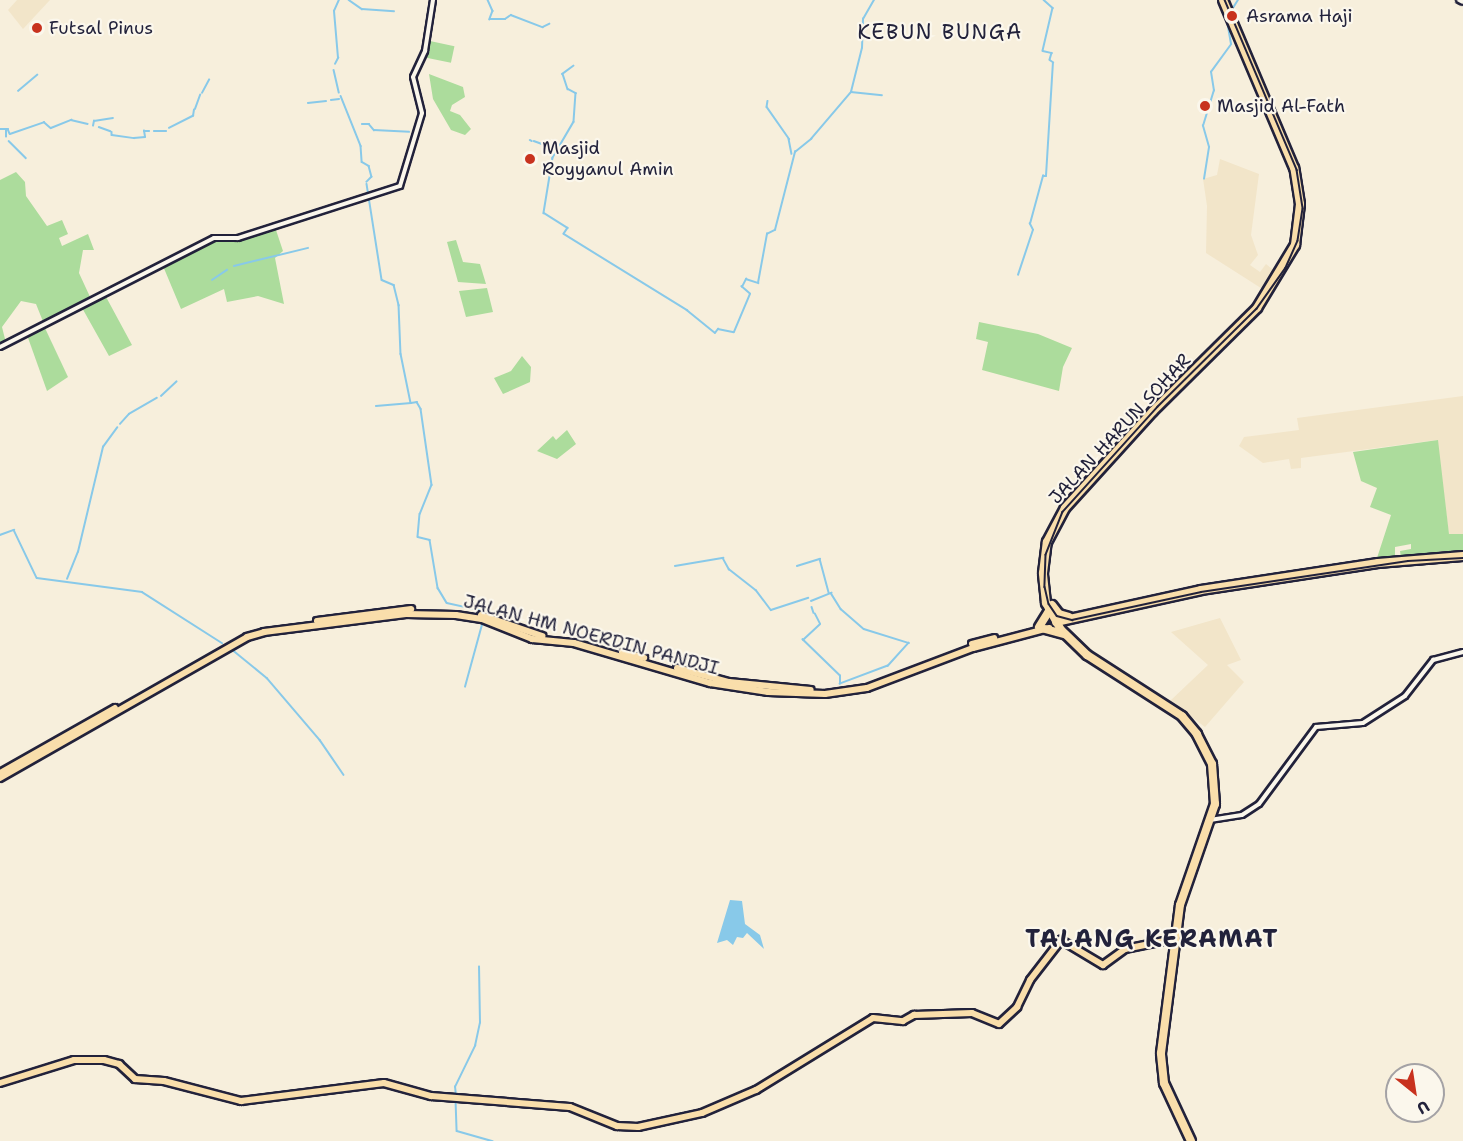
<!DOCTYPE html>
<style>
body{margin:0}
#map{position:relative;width:1463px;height:1141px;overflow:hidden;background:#f7efdc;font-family:"Shantell Sans",sans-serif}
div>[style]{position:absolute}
.built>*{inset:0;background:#f2e5c9}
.green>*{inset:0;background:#acdc9c;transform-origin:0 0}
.water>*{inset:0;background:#88c9e9}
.stream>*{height:1.5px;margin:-0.75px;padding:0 0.75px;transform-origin:0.75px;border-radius:0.75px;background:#88c9e9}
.roads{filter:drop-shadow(2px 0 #22223b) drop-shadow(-2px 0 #22223b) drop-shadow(0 2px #22223b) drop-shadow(0 -2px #22223b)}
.minor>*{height:4px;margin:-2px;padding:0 2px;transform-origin:2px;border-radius:2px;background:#fbf7ec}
.major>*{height:6px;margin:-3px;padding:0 3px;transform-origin:3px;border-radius:3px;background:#f9deab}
.highway>*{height:8px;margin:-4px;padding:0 4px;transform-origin:4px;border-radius:4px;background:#f9deab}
.tram>*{height:1.5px;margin:-0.75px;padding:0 0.75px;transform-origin:0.75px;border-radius:0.75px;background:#22223b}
.dots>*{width:16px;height:16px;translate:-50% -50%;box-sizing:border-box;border:3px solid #fbf7ec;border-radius:50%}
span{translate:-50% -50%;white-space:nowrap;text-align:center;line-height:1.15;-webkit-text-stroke:4.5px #fbf7ec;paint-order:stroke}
.poi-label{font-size:18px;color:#22223b}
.left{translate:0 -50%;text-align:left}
.street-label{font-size:18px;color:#22223b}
.quarter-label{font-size:21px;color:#22223b;letter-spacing:1.5px}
.district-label{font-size:24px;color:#22223b;font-weight:700;letter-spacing:1.5px}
.north{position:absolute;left:1385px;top:1063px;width:60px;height:60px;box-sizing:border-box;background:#fbf7ec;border:2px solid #a4a2a5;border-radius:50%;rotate:150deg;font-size:16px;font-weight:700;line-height:24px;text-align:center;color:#22223b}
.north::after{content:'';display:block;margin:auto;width:21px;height:27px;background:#c8321e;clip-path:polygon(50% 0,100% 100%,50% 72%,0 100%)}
</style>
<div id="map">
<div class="built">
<div style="clip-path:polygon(17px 0,50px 0,23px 29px,8px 10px)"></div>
<div style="clip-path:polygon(1220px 159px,1259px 174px,1251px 235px,1258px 255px,1250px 265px,1260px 272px,1266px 264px,1277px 273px,1264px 290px,1206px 253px,1207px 206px,1203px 179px,1217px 175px)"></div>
<div style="clip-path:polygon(1463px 396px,1463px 534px,1449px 535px,1437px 440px,1301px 458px,1301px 468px,1291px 469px,1289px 459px,1263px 463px,1239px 446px,1244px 437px,1299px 430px,1297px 418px)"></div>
<div style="clip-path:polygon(1220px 618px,1241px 660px,1227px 665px,1244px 682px,1205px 727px,1170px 701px,1208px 665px,1171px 632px)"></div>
</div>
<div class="green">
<div style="left:430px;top:41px;width:25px;height:17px;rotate:12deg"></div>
<div style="clip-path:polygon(429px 74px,463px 87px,465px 97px,452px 105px,450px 111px,460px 115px,471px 129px,465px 135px,451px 130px,433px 99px)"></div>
<div style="clip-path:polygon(16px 172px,25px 182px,26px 196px,47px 226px,62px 220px,68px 234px,59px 238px,62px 246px,88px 234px,94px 250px,83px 250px,79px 273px,91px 299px,105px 295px,132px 345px,109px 356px,81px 306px,44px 324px,36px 304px,21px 301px,2px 327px,6px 343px,0 347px,0 180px)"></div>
<div style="clip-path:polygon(275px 227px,283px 251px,275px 258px,284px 304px,258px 296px,227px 302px,224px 289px,181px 309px,163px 266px,219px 238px,234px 240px)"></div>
<div style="clip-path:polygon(456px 240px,463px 262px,480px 264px,486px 284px,458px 282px,447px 242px)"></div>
<div style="clip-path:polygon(487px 288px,493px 312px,466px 317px,459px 291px)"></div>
<div style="clip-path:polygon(979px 322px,1038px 334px,1072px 348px,1063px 367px,1059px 391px,982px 370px,988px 342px,976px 339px)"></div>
<div style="clip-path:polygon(44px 326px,68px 377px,47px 391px,27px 335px)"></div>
<div style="clip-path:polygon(522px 356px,531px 367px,530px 382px,503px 394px,494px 378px,511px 371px)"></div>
<div style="clip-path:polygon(567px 430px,576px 444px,557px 459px,537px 451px,553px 436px,556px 440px)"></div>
<div style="clip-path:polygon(1438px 440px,1449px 534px,1463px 534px,1463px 552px,1444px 551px,1401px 558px,1400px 551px,1411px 549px,1411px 544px,1395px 547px,1395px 558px,1376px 561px,1391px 515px,1370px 507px,1377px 488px,1361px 481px,1353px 452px)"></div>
</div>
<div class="water">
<div style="clip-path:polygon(730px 900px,742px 901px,745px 924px,760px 935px,764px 949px,747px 933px,743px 938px,737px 937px,733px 945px,727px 940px,717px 943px)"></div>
</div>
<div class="stream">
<div style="left:349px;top:0;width:16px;rotate:35deg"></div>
<div style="left:362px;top:9px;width:32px;rotate:4deg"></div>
<div style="left:488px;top:0;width:12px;rotate:66deg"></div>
<div style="left:493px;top:11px;width:9px;rotate:111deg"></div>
<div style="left:490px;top:19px;width:15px"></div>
<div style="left:505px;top:19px;width:7px;rotate:-34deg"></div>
<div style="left:511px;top:15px;width:34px;rotate:21deg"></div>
<div style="left:543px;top:27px;width:7px;rotate:-27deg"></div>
<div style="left:1044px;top:0;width:12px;rotate:42deg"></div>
<div style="left:1053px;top:8px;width:44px;rotate:103.1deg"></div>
<div style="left:1043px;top:51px;width:9px;rotate:13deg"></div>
<div style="left:1052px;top:53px;width:7px;rotate:106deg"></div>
<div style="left:1050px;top:60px;width:4px;rotate:34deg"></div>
<div style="left:1233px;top:8px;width:9px;rotate:-58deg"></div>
<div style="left:335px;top:64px;width:7px;rotate:-63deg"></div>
<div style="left:338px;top:58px;width:47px;rotate:-94.9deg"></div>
<div style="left:334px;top:11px;width:12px;rotate:-66deg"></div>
<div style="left:574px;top:66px;width:14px;rotate:144deg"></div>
<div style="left:563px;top:74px;width:16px;rotate:72deg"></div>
<div style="left:568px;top:89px;width:9px;rotate:27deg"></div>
<div style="left:576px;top:93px;width:29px;rotate:94deg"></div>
<div style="left:574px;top:122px;width:42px;rotate:120.3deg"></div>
<div style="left:553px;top:158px;width:56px;rotate:99.3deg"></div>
<div style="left:544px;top:213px;width:28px;rotate:32deg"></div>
<div style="left:568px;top:228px;width:7px;rotate:124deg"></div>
<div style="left:564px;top:234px;width:145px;rotate:31.7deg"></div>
<div style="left:687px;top:310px;width:36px;rotate:39deg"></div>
<div style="left:715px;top:333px;width:5px;rotate:-53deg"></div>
<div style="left:718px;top:329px;width:16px;rotate:11deg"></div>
<div style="left:734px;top:332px;width:41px;rotate:-67.2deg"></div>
<div style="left:750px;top:294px;width:11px;rotate:-139deg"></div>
<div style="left:742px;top:287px;width:9px;rotate:-63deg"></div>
<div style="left:746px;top:279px;width:13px;rotate:18deg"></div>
<div style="left:758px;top:283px;width:50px;rotate:-79.6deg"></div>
<div style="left:767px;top:234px;width:9px;rotate:-27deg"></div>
<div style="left:775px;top:230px;width:81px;rotate:-75.6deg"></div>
<div style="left:795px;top:152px;width:21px;rotate:-39deg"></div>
<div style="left:811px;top:139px;width:62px;rotate:-49.6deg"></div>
<div style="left:851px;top:92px;width:45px;rotate:-76deg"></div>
<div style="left:862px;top:48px;width:29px;rotate:-88deg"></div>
<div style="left:863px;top:19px;width:22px;rotate:-60deg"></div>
<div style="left:334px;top:70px;width:23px;rotate:77deg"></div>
<div style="left:18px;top:91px;width:25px;rotate:-40deg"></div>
<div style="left:851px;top:92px;width:31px;rotate:6deg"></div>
<div style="left:202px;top:93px;width:15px;rotate:-62deg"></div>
<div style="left:341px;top:96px;width:54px;rotate:68.2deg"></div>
<div style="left:361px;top:146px;width:16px;rotate:86deg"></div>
<div style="left:362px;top:162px;width:8px;rotate:30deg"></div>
<div style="left:369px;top:166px;width:11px;rotate:75deg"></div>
<div style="left:372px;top:177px;width:7px;rotate:135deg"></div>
<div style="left:331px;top:100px;width:8px;rotate:-7deg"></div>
<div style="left:768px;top:101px;width:6px;rotate:99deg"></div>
<div style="left:767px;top:107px;width:39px;rotate:55deg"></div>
<div style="left:789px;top:139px;width:15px;rotate:79deg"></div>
<div style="left:308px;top:103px;width:18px;rotate:-6deg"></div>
<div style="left:195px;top:109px;width:15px;rotate:-70deg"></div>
<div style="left:362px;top:124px;width:7px"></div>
<div style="left:369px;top:124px;width:8px;rotate:50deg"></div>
<div style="left:374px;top:130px;width:35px;rotate:3deg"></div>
<div style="left:93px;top:126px;width:5px;rotate:-79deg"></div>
<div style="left:94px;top:121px;width:19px;rotate:-9deg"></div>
<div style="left:99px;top:127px;width:12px;rotate:20deg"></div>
<div style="left:169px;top:128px;width:27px;rotate:-27deg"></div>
<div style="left:193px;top:116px;width:6px;rotate:-81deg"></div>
<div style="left:0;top:129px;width:8px"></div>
<div style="left:8px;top:129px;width:5px;rotate:68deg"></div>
<div style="left:10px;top:134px;width:36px;rotate:-19deg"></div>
<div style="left:44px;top:122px;width:9px;rotate:41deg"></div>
<div style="left:51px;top:128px;width:22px;rotate:-22deg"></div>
<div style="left:71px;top:120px;width:17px;rotate:13deg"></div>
<div style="left:154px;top:131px;width:12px"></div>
<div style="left:112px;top:132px;width:3px;rotate:90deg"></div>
<div style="left:112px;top:135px;width:22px;rotate:8deg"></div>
<div style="left:134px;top:138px;width:11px;rotate:-5deg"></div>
<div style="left:145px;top:137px;width:6px;rotate:-99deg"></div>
<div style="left:144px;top:131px;width:5px"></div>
<div style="left:6px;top:137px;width:7px;rotate:-90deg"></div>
<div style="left:530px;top:140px;width:2px;rotate:27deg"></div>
<div style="left:9px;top:141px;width:24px;rotate:45deg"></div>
<div style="left:534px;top:141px;width:23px;rotate:20deg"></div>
<div style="left:1204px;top:179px;width:32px;rotate:-81deg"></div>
<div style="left:1209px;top:147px;width:22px;rotate:-106deg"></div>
<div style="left:1203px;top:126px;width:37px;rotate:-73deg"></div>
<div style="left:1214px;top:91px;width:19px;rotate:-99deg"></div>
<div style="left:1211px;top:72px;width:34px;rotate:-54deg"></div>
<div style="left:1231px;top:44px;width:29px;rotate:-100deg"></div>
<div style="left:367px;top:184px;width:97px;rotate:81.1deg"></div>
<div style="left:382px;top:280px;width:13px;rotate:23deg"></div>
<div style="left:394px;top:285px;width:21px;rotate:76deg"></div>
<div style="left:399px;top:305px;width:49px;rotate:87.7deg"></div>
<div style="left:401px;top:354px;width:50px;rotate:78.5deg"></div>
<div style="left:411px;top:403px;width:6px;rotate:-9deg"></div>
<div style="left:417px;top:402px;width:8px;rotate:60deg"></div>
<div style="left:421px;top:409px;width:77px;rotate:81.8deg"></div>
<div style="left:432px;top:485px;width:31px;rotate:112deg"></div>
<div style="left:420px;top:514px;width:23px;rotate:95deg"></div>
<div style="left:418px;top:537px;width:12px;rotate:14deg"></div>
<div style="left:430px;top:540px;width:49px;rotate:80.5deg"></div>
<div style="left:438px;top:588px;width:17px;rotate:59deg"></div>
<div style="left:447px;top:603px;width:42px;rotate:12.4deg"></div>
<div style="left:234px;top:266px;width:76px;rotate:-13.7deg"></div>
<div style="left:1018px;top:275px;width:47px;rotate:-71.6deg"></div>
<div style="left:1033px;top:230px;width:7px;rotate:-117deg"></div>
<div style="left:1030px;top:224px;width:50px;rotate:-74.8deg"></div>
<div style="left:1043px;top:176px;width:3px"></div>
<div style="left:1046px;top:176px;width:113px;rotate:-86.5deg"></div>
<div style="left:212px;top:280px;width:18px;rotate:-34deg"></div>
<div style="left:161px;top:396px;width:21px;rotate:-43deg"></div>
<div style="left:376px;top:406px;width:35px;rotate:-5deg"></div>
<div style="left:120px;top:424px;width:13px;rotate:-48deg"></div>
<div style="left:129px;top:414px;width:32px;rotate:-30deg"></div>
<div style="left:0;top:535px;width:15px;rotate:-20deg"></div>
<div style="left:14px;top:530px;width:53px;rotate:64.4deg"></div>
<div style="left:37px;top:578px;width:106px;rotate:7.6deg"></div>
<div style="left:142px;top:592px;width:95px;rotate:32.5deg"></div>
<div style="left:675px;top:566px;width:49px;rotate:-9.5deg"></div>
<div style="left:723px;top:558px;width:13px;rotate:61deg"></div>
<div style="left:729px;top:569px;width:34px;rotate:38deg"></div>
<div style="left:756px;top:590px;width:25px;rotate:53deg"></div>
<div style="left:771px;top:610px;width:39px;rotate:-18deg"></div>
<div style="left:797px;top:566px;width:24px;rotate:-17deg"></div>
<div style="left:820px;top:559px;width:35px;rotate:75deg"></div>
<div style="left:67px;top:579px;width:29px;rotate:-68deg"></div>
<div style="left:78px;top:552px;width:108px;rotate:-76.6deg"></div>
<div style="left:103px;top:447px;width:24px;rotate:-54deg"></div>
<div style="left:811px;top:601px;width:22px;rotate:-22deg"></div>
<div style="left:831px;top:593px;width:19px;rotate:58deg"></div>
<div style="left:841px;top:609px;width:30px;rotate:41deg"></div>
<div style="left:864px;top:629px;width:47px;rotate:17.3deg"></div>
<div style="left:909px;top:643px;width:31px;rotate:132deg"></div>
<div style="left:888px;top:666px;width:51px;rotate:159.4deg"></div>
<div style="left:840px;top:684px;width:8px;rotate:-90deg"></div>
<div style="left:840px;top:676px;width:52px;rotate:-135.8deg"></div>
<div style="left:803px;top:640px;width:23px;rotate:-43deg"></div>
<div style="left:820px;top:624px;width:11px;rotate:-117deg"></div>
<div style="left:812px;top:607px;width:6px;rotate:72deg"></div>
<div style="left:234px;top:651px;width:43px;rotate:39.3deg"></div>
<div style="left:267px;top:678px;width:82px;rotate:49.5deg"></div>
<div style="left:320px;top:740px;width:42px;rotate:55.6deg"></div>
<div style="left:465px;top:687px;width:64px;rotate:-74.7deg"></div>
<div style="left:456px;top:1096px;width:9px;rotate:-96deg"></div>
<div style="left:455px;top:1087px;width:46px;rotate:-64deg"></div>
<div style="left:475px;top:1046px;width:24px;rotate:-78deg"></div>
<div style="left:480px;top:1023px;width:56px;rotate:-91deg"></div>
<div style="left:456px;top:1100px;width:31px;rotate:88deg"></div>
<div style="left:457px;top:1131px;width:37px;rotate:16deg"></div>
</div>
<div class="roads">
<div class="minor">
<div style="left:1459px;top:0;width:4px;rotate:27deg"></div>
<div style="left:0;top:347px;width:240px;rotate:-27deg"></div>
<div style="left:214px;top:238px;width:24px"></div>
<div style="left:238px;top:238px;width:170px;rotate:-17.8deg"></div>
<div style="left:400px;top:186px;width:76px;rotate:-73.2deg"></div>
<div style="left:422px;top:113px;width:37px;rotate:-104deg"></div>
<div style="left:413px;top:77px;width:29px;rotate:-65deg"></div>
<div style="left:425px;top:51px;width:52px;rotate:-81.1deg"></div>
<div style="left:1210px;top:820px;width:32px;rotate:-9deg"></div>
<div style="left:1242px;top:815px;width:20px;rotate:-33deg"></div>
<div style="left:1259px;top:804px;width:96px;rotate:-53.5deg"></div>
<div style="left:1316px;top:727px;width:47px;rotate:-4.9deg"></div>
<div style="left:1363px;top:723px;width:50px;rotate:-32.7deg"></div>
<div style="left:1405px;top:696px;width:46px;rotate:-52.1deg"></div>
<div style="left:1433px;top:660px;width:31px;rotate:-15deg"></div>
</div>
<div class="major">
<div style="left:481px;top:615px;width:65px;rotate:19deg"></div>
<div style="left:317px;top:621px;width:95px;rotate:-7.3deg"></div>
<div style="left:972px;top:644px;width:23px;rotate:-15deg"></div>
<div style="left:622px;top:652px;width:23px;rotate:15deg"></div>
<div style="left:677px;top:668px;width:54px;rotate:15.1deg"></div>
<div style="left:729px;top:682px;width:82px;rotate:5.6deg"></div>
<div style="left:0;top:773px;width:132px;rotate:-29.5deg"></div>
<div style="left:0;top:778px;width:284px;rotate:-29.7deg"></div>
<div style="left:247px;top:637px;width:18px;rotate:-16deg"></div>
<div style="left:264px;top:632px;width:143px;rotate:-7.2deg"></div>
<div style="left:406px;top:614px;width:50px;rotate:1.1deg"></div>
<div style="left:456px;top:615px;width:26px;rotate:9deg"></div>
<div style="left:482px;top:619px;width:54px;rotate:21.8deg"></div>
<div style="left:532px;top:639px;width:42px;rotate:5.4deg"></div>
<div style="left:574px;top:643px;width:142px;rotate:16.4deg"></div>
<div style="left:710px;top:683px;width:59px;rotate:8.8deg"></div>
<div style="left:768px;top:692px;width:57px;rotate:2deg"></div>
<div style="left:825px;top:694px;width:42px;rotate:-8.1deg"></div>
<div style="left:867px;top:688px;width:113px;rotate:-20.7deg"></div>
<div style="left:973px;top:648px;width:79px;rotate:-14.7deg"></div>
<div style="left:0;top:1083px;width:77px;rotate:-17.3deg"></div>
<div style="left:74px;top:1060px;width:30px"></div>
<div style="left:104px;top:1060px;width:16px;rotate:15deg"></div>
<div style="left:119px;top:1064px;width:22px;rotate:43deg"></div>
<div style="left:135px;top:1079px;width:29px;rotate:4deg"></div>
<div style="left:164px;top:1081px;width:80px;rotate:14.6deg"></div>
<div style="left:241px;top:1101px;width:144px;rotate:-7.2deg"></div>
<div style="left:384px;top:1083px;width:49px;rotate:15.5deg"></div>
<div style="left:431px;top:1096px;width:139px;rotate:4.5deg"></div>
<div style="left:570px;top:1107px;width:51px;rotate:22deg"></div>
<div style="left:617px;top:1126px;width:21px;rotate:3deg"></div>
<div style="left:638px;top:1127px;width:66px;rotate:-12.3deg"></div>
<div style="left:702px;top:1113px;width:59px;rotate:-23.1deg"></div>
<div style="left:756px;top:1090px;width:137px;rotate:-31.6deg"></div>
<div style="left:873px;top:1018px;width:30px;rotate:6deg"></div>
<div style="left:903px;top:1021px;width:13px;rotate:-29deg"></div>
<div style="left:914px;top:1015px;width:58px;rotate:-2deg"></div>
<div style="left:972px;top:1013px;width:29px;rotate:22deg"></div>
<div style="left:999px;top:1024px;width:25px;rotate:-43deg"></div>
<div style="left:1017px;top:1007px;width:30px;rotate:-64deg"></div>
<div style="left:1030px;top:980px;width:51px;rotate:-52.2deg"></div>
<div style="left:1061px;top:940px;width:49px;rotate:30.8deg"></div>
<div style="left:1103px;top:965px;width:27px;rotate:-36deg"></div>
<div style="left:1125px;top:949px;width:50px;rotate:-11.5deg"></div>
</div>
<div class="highway">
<div style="left:1052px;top:605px;width:11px;rotate:52deg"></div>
<div style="left:1059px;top:614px;width:10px;rotate:17deg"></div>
<div style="left:1056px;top:622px;width:148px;rotate:-12.4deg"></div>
<div style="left:1201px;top:590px;width:179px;rotate:-8.7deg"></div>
<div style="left:1378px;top:563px;width:85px;rotate:-4.7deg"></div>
<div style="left:1039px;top:627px;width:19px;rotate:-58deg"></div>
<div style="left:1045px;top:629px;width:20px;rotate:15deg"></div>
<div style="left:1191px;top:1141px;width:64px;rotate:-115deg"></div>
<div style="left:1164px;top:1083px;width:30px;rotate:-96deg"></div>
<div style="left:1161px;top:1053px;width:149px;rotate:-82.7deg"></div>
<div style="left:1180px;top:905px;width:107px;rotate:-70.9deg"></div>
<div style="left:1215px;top:804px;width:40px;rotate:-94.3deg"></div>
<div style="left:1212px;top:764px;width:34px;rotate:-117deg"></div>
<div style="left:1197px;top:734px;width:23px;rotate:-130deg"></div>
<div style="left:1182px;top:716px;width:113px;rotate:-147.3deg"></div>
<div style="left:1087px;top:655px;width:36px;rotate:-136deg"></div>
<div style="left:1061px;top:630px;width:31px;rotate:-119deg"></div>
<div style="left:1046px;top:603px;width:30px;rotate:-96deg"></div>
<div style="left:1043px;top:573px;width:31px;rotate:-83deg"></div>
<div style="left:1047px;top:542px;width:38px;rotate:-62deg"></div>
<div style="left:1065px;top:508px;width:131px;rotate:-47.8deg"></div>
<div style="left:1153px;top:411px;width:146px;rotate:-44.7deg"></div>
<div style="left:1257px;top:308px;width:74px;rotate:-58.9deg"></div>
<div style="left:1295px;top:245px;width:41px;rotate:-83deg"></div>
<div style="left:1300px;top:204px;width:36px;rotate:-99deg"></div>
<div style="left:1294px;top:168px;width:182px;rotate:-112.9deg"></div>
</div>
</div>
<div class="tram">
<div style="left:1225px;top:0;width:185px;rotate:67deg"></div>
<div style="left:1297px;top:170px;width:39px;rotate:81deg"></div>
<div style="left:1303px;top:209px;width:32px;rotate:99deg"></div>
<div style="left:1298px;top:241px;width:30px;rotate:114deg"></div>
<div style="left:1286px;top:268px;width:50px;rotate:125.3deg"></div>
<div style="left:1257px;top:309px;width:139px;rotate:135.3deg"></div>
<div style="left:1158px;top:407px;width:142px;rotate:132.1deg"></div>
<div style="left:1063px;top:512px;width:46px;rotate:111.6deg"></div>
<div style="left:1046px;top:555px;width:32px;rotate:92deg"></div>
<div style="left:1045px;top:587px;width:17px;rotate:77deg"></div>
<div style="left:1049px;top:604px;width:14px;rotate:56deg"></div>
<div style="left:1057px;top:616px;width:16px;rotate:15deg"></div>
<div style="left:1072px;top:620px;width:132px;rotate:-12.2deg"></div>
<div style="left:1201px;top:592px;width:209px;rotate:-8.5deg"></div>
<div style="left:1408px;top:561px;width:55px;rotate:-3.1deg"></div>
</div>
<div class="dots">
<div style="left:1232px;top:16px;background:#c8321e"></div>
<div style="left:37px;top:28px;background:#c8321e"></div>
<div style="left:1205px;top:106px;background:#c8321e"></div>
<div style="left:530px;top:159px;background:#c8321e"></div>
</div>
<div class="poi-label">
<span class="left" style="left:1246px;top:16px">Asrama Haji</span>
<span class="left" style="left:49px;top:28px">Futsal Pinus</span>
<span class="left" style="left:1217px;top:106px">Masjid Al-Fath</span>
<span class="left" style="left:542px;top:159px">Masjid<br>Royyanul Amin</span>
</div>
<div class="street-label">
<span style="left:1120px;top:429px;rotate:-47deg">JALAN HARUN SOHAR</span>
<span style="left:591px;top:635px;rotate:15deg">JALAN HM NOERDIN PANDJI</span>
</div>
<div class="quarter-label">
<span style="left:940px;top:32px">KEBUN BUNGA</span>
</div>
<div class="district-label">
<span style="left:1152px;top:940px">TALANG KERAMAT</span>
</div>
<div class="north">U</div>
</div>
